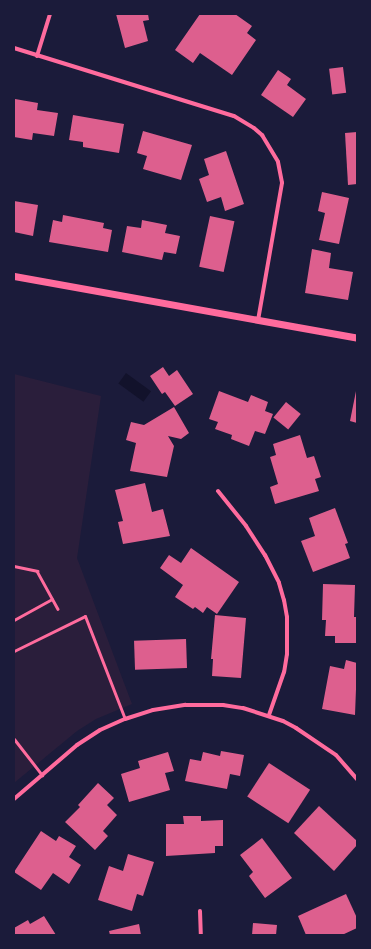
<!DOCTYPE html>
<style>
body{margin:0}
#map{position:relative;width:371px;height:949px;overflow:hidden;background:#1b1b3a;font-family:"IBM Plex Sans",sans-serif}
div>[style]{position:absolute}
.green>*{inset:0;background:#2a1e3b}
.water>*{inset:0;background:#12122b;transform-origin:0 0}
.building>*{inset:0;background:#dd5f8e;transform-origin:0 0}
.path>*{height:2.5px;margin:-1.25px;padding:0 1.25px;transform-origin:1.25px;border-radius:1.25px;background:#ff6b9d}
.service>*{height:3px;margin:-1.5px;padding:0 1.5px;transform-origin:1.5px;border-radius:1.5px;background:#ff6b9d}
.minor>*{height:4px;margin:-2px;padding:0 2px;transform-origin:2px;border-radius:2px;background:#ff6b9d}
.tertiary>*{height:7px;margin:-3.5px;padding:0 3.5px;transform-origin:3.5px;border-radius:3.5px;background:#ff6b9d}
span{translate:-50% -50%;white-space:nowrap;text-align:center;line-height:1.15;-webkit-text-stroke:3px #1b1b3a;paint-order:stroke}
.frame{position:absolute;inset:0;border:15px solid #1b1b3a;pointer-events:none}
</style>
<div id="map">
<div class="green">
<div style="clip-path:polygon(14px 374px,101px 396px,77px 558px,132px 704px,96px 719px,77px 731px,14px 783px)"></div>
</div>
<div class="water">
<div style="left:126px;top:373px;width:31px;height:13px;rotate:36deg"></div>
</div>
<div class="building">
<div style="clip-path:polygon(116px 14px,148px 14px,149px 20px,143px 21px,148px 41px,125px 48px)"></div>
<div style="clip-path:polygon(200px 14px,235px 14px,252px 26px,247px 33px,256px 40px,232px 75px,200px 53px,193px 63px,175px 50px)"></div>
<div style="left:343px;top:67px;width:26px;height:14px;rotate:83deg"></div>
<div style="clip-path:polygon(278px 70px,291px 79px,287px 85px,306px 99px,293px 117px,261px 95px)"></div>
<div style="clip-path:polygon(15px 99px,38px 103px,37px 110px,58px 113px,54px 136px,33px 133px,32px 140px,14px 137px)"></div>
<div style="clip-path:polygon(73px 115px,124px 124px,119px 153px,83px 147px,83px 142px,69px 140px)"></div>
<div style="clip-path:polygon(143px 131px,192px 145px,181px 180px,143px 169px,147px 156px,137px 153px)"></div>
<div style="clip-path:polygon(357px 132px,357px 184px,348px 185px,345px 133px)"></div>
<div style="clip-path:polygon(226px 151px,244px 204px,225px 211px,221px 197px,207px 202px,199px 179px,209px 175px,204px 159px)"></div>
<div style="clip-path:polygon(322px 192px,349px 198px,339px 244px,319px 240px,325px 213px,318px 211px)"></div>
<div style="clip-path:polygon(14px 201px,38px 205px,33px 236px,14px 232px)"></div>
<div style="clip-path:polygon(63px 215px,104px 223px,103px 228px,112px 230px,108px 252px,49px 242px,53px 220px,62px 222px)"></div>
<div style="left:210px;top:216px;width:25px;height:52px;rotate:12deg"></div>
<div style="clip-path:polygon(142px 220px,167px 225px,165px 233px,180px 236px,176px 254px,164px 252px,162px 260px,122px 252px,127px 226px,141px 228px)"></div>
<div style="clip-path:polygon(312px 249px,331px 253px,329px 268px,353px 272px,348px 300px,305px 293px)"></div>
<div style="clip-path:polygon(163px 367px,169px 376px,177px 370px,193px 394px,175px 406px,165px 392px,162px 394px,150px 376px)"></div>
<div style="clip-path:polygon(219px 391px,248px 402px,251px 395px,268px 402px,265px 411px,273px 414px,265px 434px,255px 431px,249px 446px,231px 439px,232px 435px,215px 429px,218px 422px,209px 419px)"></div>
<div style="clip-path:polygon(356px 391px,357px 391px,357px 423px,350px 421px)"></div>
<div style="left:286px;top:402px;width:19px;height:20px;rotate:39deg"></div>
<div style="clip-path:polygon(174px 407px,189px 433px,181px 439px,168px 436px,174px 446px,167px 477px,130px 471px,136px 443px,126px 440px,131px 422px,144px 425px)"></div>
<div style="clip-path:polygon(300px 435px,307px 458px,314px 456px,321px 477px,315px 479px,319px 491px,275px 504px,270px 487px,278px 484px,270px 457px,276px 455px,273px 444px)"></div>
<div style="clip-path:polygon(145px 483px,152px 512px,163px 509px,170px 536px,123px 544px,118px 522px,123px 521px,115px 490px)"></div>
<div style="clip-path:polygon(335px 508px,348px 543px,345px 544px,350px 558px,313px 572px,301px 541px,315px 536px,309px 518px)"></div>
<div style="clip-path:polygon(191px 548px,239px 582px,217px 614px,207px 607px,203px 613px,195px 607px,193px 609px,175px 597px,183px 585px,160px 568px,169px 555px,181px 563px)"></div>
<div style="clip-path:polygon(323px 584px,355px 585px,354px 617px,357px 617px,357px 643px,335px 643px,335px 636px,325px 636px,326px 620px,322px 620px)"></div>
<div style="clip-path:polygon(215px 615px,246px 618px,241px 678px,212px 676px,213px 659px,211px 659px)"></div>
<div style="left:186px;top:639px;width:29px;height:52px;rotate:88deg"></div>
<div style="clip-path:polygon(346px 660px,357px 663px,355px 715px,322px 709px,330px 666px,344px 669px)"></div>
<div style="clip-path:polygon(221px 751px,244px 755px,240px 776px,230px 774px,227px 789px,185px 781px,190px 759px,201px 761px,203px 752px,220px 756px)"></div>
<div style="clip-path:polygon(168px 752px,174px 771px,165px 773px,170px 790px,129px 802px,121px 774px,140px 768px,138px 761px)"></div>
<div style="left:269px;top:763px;width:49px;height:40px;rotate:33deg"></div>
<div style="clip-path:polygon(98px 783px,114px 798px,107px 805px,117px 815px,103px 831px,108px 836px,95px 850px,65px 822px,80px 807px,78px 805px)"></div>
<div style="clip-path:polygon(319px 806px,357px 841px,357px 845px,334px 871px,294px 833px)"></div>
<div style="clip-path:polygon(183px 816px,201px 816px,201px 821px,223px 820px,223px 846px,215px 846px,215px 853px,166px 856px,166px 824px,184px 824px)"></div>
<div style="clip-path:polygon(41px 831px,56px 841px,59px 836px,76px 846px,69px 857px,81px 865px,69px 884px,53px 873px,41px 890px,14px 872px)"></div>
<div style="clip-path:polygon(262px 838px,292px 878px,265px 898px,249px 876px,253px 872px,240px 855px)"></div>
<div style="clip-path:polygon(128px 854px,154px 862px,143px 896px,137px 894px,132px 911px,98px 900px,109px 866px,123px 871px)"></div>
<div style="clip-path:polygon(346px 894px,357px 918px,357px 928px,342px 935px,306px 935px,298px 916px)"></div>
<div style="clip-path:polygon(44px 916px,56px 935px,14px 935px,14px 928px,28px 920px,30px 924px)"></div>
<div style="clip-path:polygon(253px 923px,277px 925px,276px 935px,252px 935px)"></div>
<div style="clip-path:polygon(139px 924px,141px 935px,110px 935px,109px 931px)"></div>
</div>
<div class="path">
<div style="left:14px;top:566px;width:24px;rotate:12deg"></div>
<div style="left:37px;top:571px;width:43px;rotate:61.1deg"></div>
<div style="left:14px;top:620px;width:43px;rotate:-28.9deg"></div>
</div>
<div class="service">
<div style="left:14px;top:651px;width:79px;rotate:-26.2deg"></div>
<div style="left:85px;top:616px;width:110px;rotate:68.8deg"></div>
<div style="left:14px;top:739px;width:46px;rotate:52.1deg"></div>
</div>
<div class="minor">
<div style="left:14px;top:48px;width:230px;rotate:17.2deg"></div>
<div style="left:234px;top:116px;width:23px;rotate:31deg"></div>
<div style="left:254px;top:128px;width:11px;rotate:41deg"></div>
<div style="left:262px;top:135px;width:31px;rotate:59deg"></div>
<div style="left:278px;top:162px;width:21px;rotate:79deg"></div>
<div style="left:282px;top:183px;width:139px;rotate:99.9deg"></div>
<div style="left:37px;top:56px;width:44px;rotate:-72.8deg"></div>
<div style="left:218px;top:491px;width:45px;rotate:51.3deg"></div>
<div style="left:246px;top:526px;width:35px;rotate:57deg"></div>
<div style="left:265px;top:555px;width:31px;rotate:63deg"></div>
<div style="left:279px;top:583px;width:18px;rotate:74deg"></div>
<div style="left:284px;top:600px;width:17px;rotate:80deg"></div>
<div style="left:287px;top:617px;width:37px;rotate:90deg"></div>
<div style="left:287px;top:654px;width:18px;rotate:99deg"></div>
<div style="left:284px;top:672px;width:46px;rotate:109.2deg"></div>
<div style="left:14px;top:799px;width:83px;rotate:-40.6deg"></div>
<div style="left:77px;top:745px;width:27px;rotate:-33deg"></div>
<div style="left:100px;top:730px;width:27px;rotate:-24deg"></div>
<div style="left:125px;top:719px;width:29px;rotate:-18deg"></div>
<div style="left:153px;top:710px;width:33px;rotate:-9deg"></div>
<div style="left:186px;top:705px;width:37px"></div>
<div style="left:223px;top:705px;width:20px;rotate:9deg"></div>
<div style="left:243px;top:708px;width:42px;rotate:18deg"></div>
<div style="left:283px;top:721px;width:15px;rotate:28deg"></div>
<div style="left:296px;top:728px;width:48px;rotate:34deg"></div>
<div style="left:336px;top:755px;width:32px;rotate:49deg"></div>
<div style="left:200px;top:911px;width:24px;rotate:88deg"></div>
</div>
<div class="tertiary">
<div style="left:14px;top:276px;width:349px;rotate:10.2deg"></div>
</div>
<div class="frame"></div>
</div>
